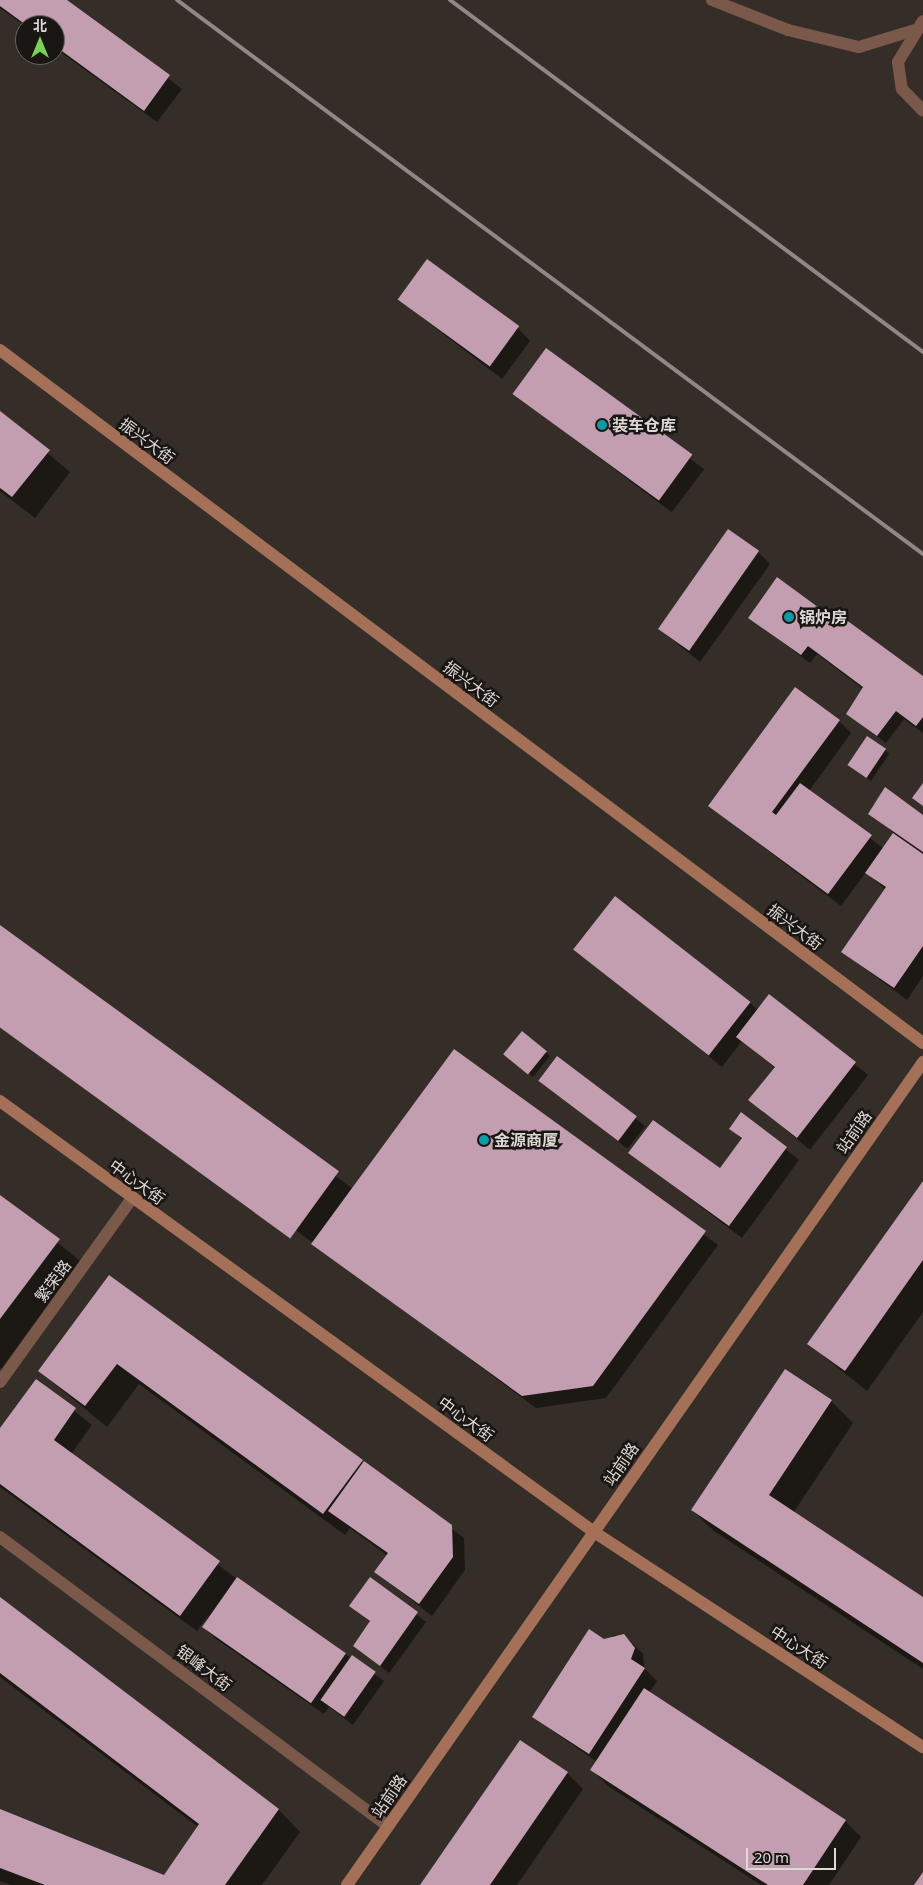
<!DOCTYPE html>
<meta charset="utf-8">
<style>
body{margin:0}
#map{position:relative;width:923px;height:1885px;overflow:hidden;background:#352d27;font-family:"Noto Sans","Noto Sans SC",sans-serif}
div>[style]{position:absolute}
.shadow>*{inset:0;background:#0007;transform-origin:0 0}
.building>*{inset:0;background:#c39db0;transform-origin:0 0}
.street>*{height:12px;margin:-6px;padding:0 6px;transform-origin:6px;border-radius:6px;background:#7b594a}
.secondary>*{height:12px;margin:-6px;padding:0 6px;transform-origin:6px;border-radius:6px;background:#a57058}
.rail>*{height:4px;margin:-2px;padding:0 2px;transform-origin:2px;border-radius:2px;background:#8f8884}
.dots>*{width:14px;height:14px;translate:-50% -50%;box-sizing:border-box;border:2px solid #1a1613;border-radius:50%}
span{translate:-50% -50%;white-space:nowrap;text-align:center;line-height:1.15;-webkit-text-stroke:5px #1a1613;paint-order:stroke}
.poi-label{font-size:16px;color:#ded9d5;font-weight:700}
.left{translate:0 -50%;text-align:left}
.street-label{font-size:16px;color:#ded9d5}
.north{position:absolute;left:15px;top:15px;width:50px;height:50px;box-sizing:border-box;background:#1a1613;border:1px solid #686461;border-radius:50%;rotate:0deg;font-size:14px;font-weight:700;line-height:20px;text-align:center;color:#ded9d5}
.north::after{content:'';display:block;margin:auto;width:18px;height:22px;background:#7ad157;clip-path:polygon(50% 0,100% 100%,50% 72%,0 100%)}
.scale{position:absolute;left:746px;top:1848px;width:90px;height:22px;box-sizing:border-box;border:2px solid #ded9d5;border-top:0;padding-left:6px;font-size:15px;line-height:18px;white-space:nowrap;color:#ded9d5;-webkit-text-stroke:4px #1a1613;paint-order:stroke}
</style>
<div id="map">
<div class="shadow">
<div style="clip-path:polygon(0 0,65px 0,182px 89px,157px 122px,55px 48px,55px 25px,25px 26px,0 8px)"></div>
<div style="clip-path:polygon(398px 299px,518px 328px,530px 341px,502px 379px)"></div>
<div style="left:546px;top:350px;width:198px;height:54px;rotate:37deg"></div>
<div style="clip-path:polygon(0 413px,70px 472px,35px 518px,0 491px)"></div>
<div style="clip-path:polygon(758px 552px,770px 564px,700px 662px,658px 628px)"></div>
<div style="clip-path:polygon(750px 618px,830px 618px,923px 677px,923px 733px,904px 719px,886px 743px,847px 714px,863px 689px,817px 654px,810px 663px)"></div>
<div style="clip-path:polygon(839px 721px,851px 733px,809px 791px,884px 849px,894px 833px,870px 813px,923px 816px,923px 976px,907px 1000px,843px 952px,886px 890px,866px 872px,841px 906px,709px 806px)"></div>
<div style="clip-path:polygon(885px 750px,889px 754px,871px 781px,853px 768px)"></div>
<div style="clip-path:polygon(0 926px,353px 1189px,454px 1051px,718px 1245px,606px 1398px,536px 1408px,0 1011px)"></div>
<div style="clip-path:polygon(574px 949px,750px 1003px,758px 1010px,770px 996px,868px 1075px,810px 1150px,750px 1100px,775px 1068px,742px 1041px,722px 1067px)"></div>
<div style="clip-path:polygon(522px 1033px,550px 1056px,533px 1077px,509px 1057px)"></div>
<div style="left:557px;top:1057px;width:112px;height:29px;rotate:38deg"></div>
<div style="clip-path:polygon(741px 1114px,799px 1160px,742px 1238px,630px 1153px,720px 1170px,742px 1140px,731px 1128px)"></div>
<div style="clip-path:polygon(923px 1183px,923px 1312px,867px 1391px,808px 1344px)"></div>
<div style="clip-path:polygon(0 1196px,80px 1261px,1px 1369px,0 1368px)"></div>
<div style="clip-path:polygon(109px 1276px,464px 1538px,465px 1570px,432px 1616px,376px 1572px,388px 1556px,350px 1528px,345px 1535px,139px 1384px,107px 1427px,39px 1371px)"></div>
<div style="clip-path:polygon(36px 1380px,92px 1425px,71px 1454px,237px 1579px,384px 1681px,353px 1725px,329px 1707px,324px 1714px,216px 1639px,203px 1627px,209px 1614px,197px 1631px,0 1487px,0 1430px)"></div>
<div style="clip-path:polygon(831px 1401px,853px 1423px,793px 1513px,923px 1599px,923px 1669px,714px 1531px,692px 1510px)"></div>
<div style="clip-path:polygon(370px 1579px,426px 1622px,389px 1673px,354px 1646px,371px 1623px,351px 1606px)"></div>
<div style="clip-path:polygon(0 1598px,279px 1810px,300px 1832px,262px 1885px,11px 1885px,0 1881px,0 1811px,164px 1877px,198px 1827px,0 1677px)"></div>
<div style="clip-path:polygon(614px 1635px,630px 1641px,643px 1654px,644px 1668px,657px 1681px,649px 1693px,845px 1821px,861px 1837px,829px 1885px,761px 1885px,608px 1786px,592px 1770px,597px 1762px,533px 1717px)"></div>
<div style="clip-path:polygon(567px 1773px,583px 1789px,517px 1885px,421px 1885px)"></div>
</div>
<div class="building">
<div style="clip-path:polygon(0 0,67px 0,170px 75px,144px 111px,55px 46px,55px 25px,26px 25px,0 6px)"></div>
<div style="left:427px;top:259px;width:114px;height:50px;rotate:36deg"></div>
<div style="left:546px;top:348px;width:181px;height:57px;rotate:36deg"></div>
<div style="clip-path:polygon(0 411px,50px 450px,12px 497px,0 488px)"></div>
<div style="left:728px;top:529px;width:38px;height:122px;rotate:35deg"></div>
<div style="clip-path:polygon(777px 577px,830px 616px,834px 611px,923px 676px,923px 717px,916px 726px,896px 711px,877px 736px,846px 714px,863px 687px,808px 646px,801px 655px,748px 618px)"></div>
<div style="clip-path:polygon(795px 687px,840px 720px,772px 812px,776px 815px,800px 783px,872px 835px,828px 894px,708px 806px)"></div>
<div style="left:867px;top:736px;width:23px;height:35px;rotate:34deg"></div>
<div style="clip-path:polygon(923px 783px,923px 806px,912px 798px)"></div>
<div style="clip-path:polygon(885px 787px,923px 815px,923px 852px,868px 814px)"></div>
<div style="clip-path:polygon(893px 833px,923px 854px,923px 946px,894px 988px,841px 952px,886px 887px,865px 873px)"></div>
<div style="left:615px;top:896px;width:172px;height:68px;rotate:38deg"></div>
<div style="left:0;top:925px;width:419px;height:83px;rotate:36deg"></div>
<div style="clip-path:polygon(769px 994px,856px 1062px,797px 1138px,748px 1100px,775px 1067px,736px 1037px)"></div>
<div style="left:522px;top:1031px;width:32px;height:30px;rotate:39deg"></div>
<div style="clip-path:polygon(454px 1049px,706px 1231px,593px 1386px,522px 1396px,311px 1244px)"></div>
<div style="left:557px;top:1056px;width:100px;height:31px;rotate:37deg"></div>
<div style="clip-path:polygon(741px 1112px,787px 1147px,729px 1226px,628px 1153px,653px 1120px,720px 1168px,742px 1138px,729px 1129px)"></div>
<div style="clip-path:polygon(923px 1181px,923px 1260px,845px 1371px,807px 1344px)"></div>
<div style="clip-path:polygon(0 1195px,60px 1239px,0 1319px)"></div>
<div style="clip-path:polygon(109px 1275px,363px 1460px,323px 1514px,117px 1364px,85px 1406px,38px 1371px)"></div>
<div style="clip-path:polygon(785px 1369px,832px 1400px,769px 1495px,923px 1597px,923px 1663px,691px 1510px)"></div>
<div style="clip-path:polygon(36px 1379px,76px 1408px,54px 1440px,220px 1561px,180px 1616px,0 1484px,0 1428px)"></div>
<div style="clip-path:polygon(364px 1461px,452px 1525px,453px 1557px,419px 1604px,374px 1572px,388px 1553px,328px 1511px)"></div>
<div style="left:237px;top:1577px;width:133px;height:61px;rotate:35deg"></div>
<div style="clip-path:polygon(370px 1577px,418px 1612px,380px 1666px,353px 1646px,370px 1621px,349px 1606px)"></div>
<div style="clip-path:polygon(0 1597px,279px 1809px,225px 1885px,45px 1885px,0 1868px,0 1809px,164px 1875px,199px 1824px,0 1673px)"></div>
<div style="clip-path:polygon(589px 1629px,604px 1639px,624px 1634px,635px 1648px,631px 1659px,645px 1668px,589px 1754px,532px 1717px)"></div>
<div style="left:352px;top:1655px;width:29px;height:55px;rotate:35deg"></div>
<div style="clip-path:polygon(644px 1688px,846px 1820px,803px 1885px,768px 1885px,590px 1770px)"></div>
<div style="clip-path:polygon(520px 1740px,568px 1772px,490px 1885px,420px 1885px)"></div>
<div style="clip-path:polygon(923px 1872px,923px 1885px,914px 1885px)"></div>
</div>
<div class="street">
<div style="left:712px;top:0;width:82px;rotate:21.5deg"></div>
<div style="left:788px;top:30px;width:73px;rotate:13.5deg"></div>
<div style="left:859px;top:47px;width:62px;rotate:-17deg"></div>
<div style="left:923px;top:21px;width:48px;rotate:121.4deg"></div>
<div style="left:898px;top:62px;width:27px;rotate:82deg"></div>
<div style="left:902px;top:89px;width:30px;rotate:46deg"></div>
<div style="left:0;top:1382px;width:226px;rotate:-54.3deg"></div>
<div style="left:0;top:1537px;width:484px;rotate:36.7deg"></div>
</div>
<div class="secondary">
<div style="left:0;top:350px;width:1154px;rotate:36.9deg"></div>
<div style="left:0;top:1101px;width:734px;rotate:35.96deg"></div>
<div style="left:594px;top:1532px;width:393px;rotate:33.2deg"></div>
<div style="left:347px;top:1885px;width:1005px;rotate:-55.01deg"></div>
</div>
<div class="rail">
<div style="left:177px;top:0;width:929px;rotate:36.6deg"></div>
<div style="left:450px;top:0;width:590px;rotate:36.66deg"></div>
</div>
<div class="dots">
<div style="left:602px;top:425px;background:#0f9aa8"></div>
<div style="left:789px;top:617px;background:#0f9aa8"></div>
<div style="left:484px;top:1140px;background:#0f9aa8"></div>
</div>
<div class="poi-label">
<span class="left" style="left:612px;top:425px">装车仓库</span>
<span class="left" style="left:799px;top:617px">锅炉房</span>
<span class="left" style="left:494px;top:1140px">金源商厦</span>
</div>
<div class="street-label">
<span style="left:147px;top:441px;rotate:37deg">振兴大街</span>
<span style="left:471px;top:684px;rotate:37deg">振兴大街</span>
<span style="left:795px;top:927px;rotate:37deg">振兴大街</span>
<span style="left:854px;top:1132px;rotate:-55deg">站前路</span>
<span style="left:137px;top:1182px;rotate:36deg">中心大街</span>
<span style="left:53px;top:1281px;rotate:-54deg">繁荣路</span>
<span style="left:466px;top:1419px;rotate:36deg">中心大街</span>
<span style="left:621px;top:1464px;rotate:-55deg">站前路</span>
<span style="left:799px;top:1647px;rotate:33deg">中心大街</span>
<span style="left:204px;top:1668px;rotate:37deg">银峰大街</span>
<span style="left:389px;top:1796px;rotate:-55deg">站前路</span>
</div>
<div class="north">北</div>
<div class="scale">20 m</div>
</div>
